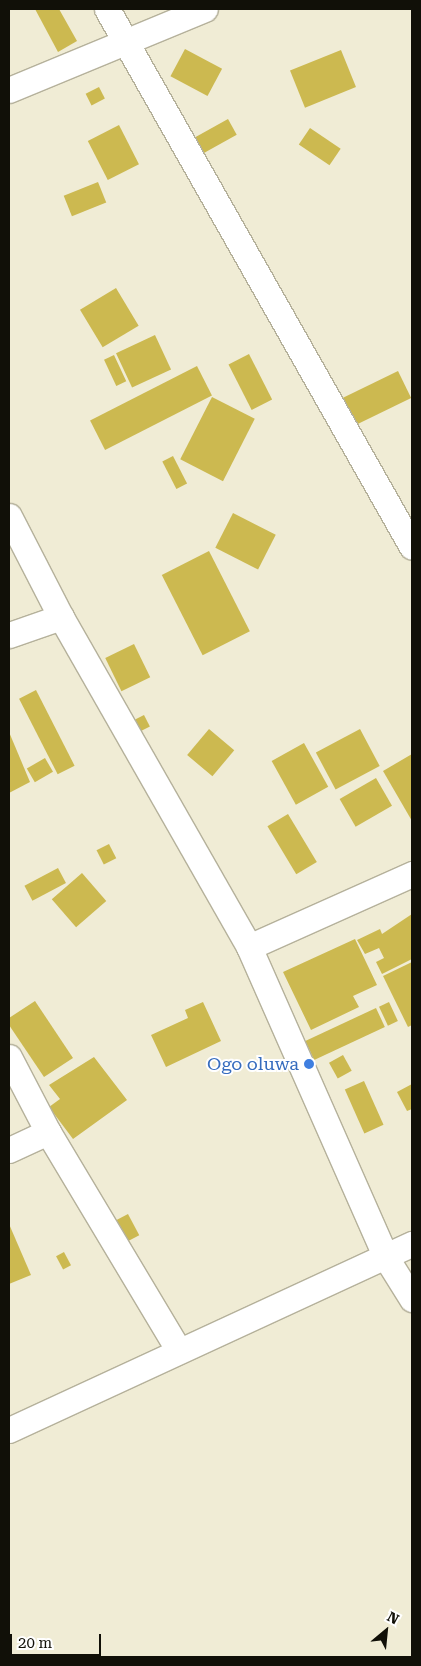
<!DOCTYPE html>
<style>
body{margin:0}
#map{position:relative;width:421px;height:1666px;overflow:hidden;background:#f0ecd5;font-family:"Roboto Serif",serif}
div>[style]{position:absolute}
.building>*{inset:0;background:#ccb950;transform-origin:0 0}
.roads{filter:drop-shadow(1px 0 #b5b19b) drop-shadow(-1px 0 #b5b19b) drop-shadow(0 1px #b5b19b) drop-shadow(0 -1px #b5b19b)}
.street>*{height:25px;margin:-12.5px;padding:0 12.5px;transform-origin:12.5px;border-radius:12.5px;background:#fff}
.dots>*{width:14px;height:14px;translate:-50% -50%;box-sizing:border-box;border:2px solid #fff;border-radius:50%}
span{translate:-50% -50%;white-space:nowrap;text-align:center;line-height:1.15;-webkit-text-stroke:4px #fff;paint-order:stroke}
.shop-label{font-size:18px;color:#366cbe}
.right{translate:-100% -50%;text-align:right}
.frame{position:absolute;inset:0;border:10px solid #111008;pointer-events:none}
.north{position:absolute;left:361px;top:1606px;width:50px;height:50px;-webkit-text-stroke:4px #fff;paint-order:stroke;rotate:28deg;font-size:14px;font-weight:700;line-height:20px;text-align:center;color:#111008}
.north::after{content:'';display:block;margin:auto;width:18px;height:22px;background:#111008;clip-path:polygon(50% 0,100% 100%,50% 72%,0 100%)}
.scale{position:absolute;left:10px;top:1634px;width:91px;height:22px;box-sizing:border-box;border:2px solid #111008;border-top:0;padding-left:6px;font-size:15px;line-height:18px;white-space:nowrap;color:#111008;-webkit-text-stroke:4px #fff;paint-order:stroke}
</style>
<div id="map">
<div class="building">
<div style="clip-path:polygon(35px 9px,59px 9px,77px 41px,58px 52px)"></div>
<div style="left:185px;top:49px;width:42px;height:31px;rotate:28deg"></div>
<div style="left:341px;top:50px;width:40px;height:55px;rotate:68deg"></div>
<div style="left:99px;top:87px;width:13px;height:15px;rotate:63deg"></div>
<div style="left:228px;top:119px;width:18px;height:38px;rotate:61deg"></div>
<div style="left:119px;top:125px;width:44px;height:35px;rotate:63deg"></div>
<div style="left:310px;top:128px;width:37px;height:20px;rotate:34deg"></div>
<div style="left:98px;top:182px;width:22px;height:37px;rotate:68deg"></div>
<div style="left:116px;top:288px;width:44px;height:42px;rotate:59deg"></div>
<div style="left:155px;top:335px;width:38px;height:43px;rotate:65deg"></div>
<div style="left:249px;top:354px;width:51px;height:23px;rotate:63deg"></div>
<div style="left:114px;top:355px;width:29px;height:11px;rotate:65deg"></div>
<div style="left:197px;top:366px;width:33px;height:120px;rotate:63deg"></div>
<div style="left:398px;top:371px;width:30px;height:64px;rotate:64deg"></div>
<div style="left:212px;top:397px;width:48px;height:70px;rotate:27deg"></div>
<div style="left:173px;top:456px;width:31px;height:12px;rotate:63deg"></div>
<div style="left:233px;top:513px;width:48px;height:39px;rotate:27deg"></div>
<div style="left:209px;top:551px;width:90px;height:53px;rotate:63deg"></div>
<div style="left:134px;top:644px;width:37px;height:32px;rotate:64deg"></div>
<div style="left:36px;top:690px;width:85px;height:19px;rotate:63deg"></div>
<div style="left:144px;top:715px;width:13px;height:10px;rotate:63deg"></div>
<div style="left:209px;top:729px;width:33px;height:34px;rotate:40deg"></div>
<div style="left:360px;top:729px;width:42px;height:50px;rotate:62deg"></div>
<div style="clip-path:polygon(9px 732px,30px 782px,9px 793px)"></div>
<div style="left:304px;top:743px;width:50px;height:37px;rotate:61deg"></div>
<div style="clip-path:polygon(412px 754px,412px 821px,383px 771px)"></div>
<div style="left:45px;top:758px;width:16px;height:21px;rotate:60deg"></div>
<div style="left:376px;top:778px;width:32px;height:42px;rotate:60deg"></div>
<div style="left:288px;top:814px;width:56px;height:24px;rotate:59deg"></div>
<div style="left:109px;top:844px;width:16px;height:14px;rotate:63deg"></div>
<div style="left:58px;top:868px;width:17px;height:38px;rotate:62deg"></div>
<div style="left:82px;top:873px;width:37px;height:40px;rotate:49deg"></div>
<div style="clip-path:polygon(412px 914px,412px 959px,382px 974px,376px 962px,384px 958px,379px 948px,365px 954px,357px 940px,380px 929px,382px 934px)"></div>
<div style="clip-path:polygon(355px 939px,377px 985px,353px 996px,359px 1007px,311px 1030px,283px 972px)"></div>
<div style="clip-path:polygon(412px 962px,412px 1025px,408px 1027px,383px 976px)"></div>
<div style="clip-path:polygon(35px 1001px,73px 1058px,44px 1077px,9px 1025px,9px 1018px)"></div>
<div style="clip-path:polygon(203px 1002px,221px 1041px,166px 1067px,151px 1035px,188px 1018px,185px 1010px)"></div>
<div style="left:389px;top:1002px;width:21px;height:11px;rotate:65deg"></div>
<div style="left:376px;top:1008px;width:21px;height:78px;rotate:65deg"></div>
<div style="left:343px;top:1055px;width:18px;height:16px;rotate:61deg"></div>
<div style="clip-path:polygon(94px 1057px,127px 1100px,73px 1139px,49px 1107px,60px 1099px,49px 1085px)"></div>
<div style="left:364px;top:1081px;width:48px;height:21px;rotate:66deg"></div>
<div style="clip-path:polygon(412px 1084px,412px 1109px,407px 1111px,397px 1092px)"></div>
<div style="left:128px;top:1214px;width:24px;height:13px;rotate:62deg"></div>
<div style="clip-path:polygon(9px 1224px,31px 1275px,9px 1284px)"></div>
<div style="left:64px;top:1252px;width:15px;height:9px;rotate:62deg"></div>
</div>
<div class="roads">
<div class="street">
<div style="left:107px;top:9px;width:618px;rotate:60.45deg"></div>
<div style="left:9px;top:90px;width:212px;rotate:-22.5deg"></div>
<div style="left:9px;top:516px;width:114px;rotate:62.8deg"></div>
<div style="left:61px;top:617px;width:380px;rotate:60.3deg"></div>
<div style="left:249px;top:947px;width:338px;rotate:66.2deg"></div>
<div style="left:385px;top:1256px;width:51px;rotate:57.9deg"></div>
<div style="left:9px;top:635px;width:55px;rotate:-19.1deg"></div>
<div style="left:249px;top:947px;width:179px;rotate:-24.1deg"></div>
<div style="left:9px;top:1057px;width:85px;rotate:62.5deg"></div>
<div style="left:48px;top:1132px;width:255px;rotate:59.1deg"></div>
<div style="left:9px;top:1150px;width:43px;rotate:-24.8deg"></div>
<div style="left:9px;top:1430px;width:444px;rotate:-24.8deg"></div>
</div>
</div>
<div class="dots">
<div style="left:309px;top:1064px;background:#3f7fe0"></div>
</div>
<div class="shop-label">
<span class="right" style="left:299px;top:1064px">Ogo oluwa</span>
</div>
<div class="frame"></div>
<div class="north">N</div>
<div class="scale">20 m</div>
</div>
